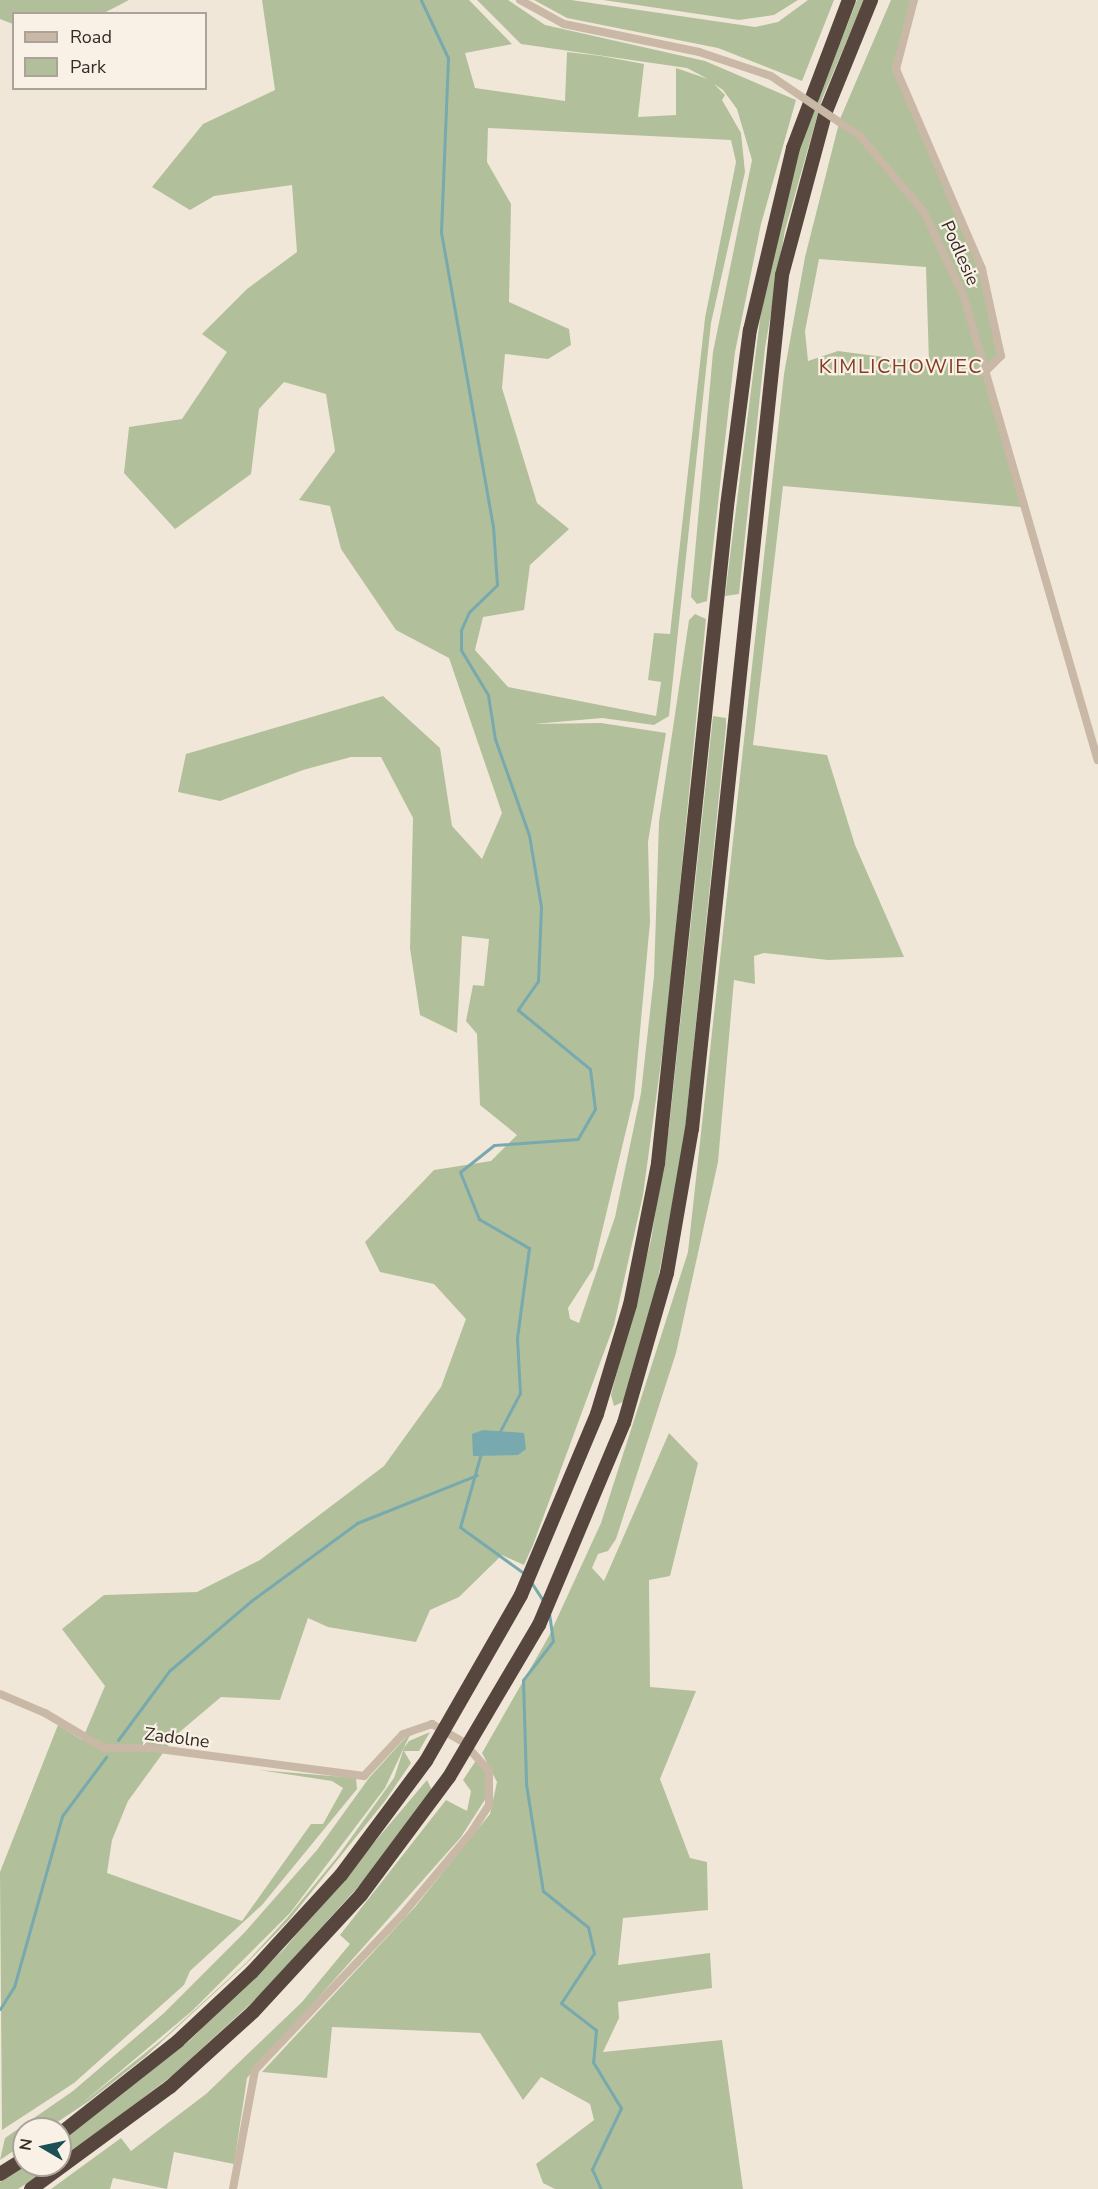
<!DOCTYPE html>
<style>
body{margin:0}
#map{position:relative;width:1098px;height:2189px;overflow:hidden;background:#f1e7d9;font-family:"Nunito Sans",sans-serif}
div>[style]{position:absolute}
.green>*{inset:0;background:#b1c09a}
.water>*{inset:0;background:#78a9ae}
.stream>*{height:3px;margin:-1.5px;padding:0 1.5px;transform-origin:1.5px;border-radius:1.5px;background:#78a9ae}
.street>*{height:8px;margin:-4px;padding:0 4px;transform-origin:4px;border-radius:4px;background:#c9b8a5}
.highway>*{height:14px;margin:-7px;padding:0 7px;transform-origin:7px;border-radius:7px;background:#56463e}
.street-bridge>*{height:8px;margin:-4px;padding:0 4px;transform-origin:4px;border-radius:4px;background:#c9b8a5}
.highway-bridge>*{height:14px;margin:-7px;padding:0 7px;transform-origin:7px;border-radius:7px;background:#56463e}
span{translate:-50% -50%;white-space:nowrap;text-align:center;line-height:1.15;-webkit-text-stroke:4.5px #f9f1e6;paint-order:stroke}
.street-label{font-size:18px;color:#352c27}
.neighbourhood-label{font-size:20px;color:#843d20;letter-spacing:1.5px}
.legend{position:absolute;left:12px;top:12px;width:195px;height:78px;box-sizing:border-box;background:#f9f1e6;border:2px solid #aba29a;margin:0;padding:8px 10px;list-style:none;font-size:18px;color:#352c27}
.legend li{display:flex;align-items:center;gap:12px;height:30px}
.legend b{width:30px;border:2px solid #aba29a}
.north{position:absolute;left:12px;top:2117px;width:60px;height:60px;box-sizing:border-box;background:#f9f1e6;border:2px solid #aba29a;border-radius:50%;rotate:279deg;font-size:16px;font-weight:700;line-height:24px;text-align:center;color:#352c27}
.north::after{content:'';display:block;margin:auto;width:21px;height:27px;background:#1c5056;clip-path:polygon(50% 0,100% 100%,50% 72%,0 100%)}
</style>
<div id="map">
<div class="green">
<div style="clip-path:polygon(0 0,129px 0,104px 13px,14px 14px,13px 24px,0 19px)"></div>
<div style="clip-path:polygon(evenodd,262px 0,469px 0,512px 44px,465px 53px,475px 88px,565px 101px,567px 52px,601px 56px,644px 64px,638px 117px,676px 115px,676px 68px,708px 79px,687px 68px,521px 44px,477px 0,508px 0,545px 25px,705px 61px,796px 100px,761px 224px,735px 352px,707px 601px,697px 604px,691px 597px,713px 352px,752px 160px,737px 109px,723px 90px,714px 84px,725px 95px,722px 100px,741px 133px,745px 172px,711px 323px,669px 716px,654px 725px,602px 718px,534px 724px,601px 723px,666px 733px,648px 842px,650px 922px,634px 1097px,593px 1269px,568px 1308px,570px 1319px,579px 1323px,615px 1217px,641px 1093px,654px 976px,659px 822px,689px 620px,695px 614px,706px 619px,667px 1018px,643px 1195px,614px 1325px,533px 1545px,524px 1565px,502px 1555px,459px 1597px,430px 1610px,416px 1642px,328px 1627px,308px 1618px,280px 1700px,221px 1697px,176px 1735px,128px 1801px,112px 1840px,107px 1873px,242px 1921px,311px 1824px,323px 1824px,343px 1788px,332px 1781px,259px 1770px,356px 1778px,357px 1789px,262px 1905px,190px 1971px,184px 1985px,74px 2083px,2px 2130px,0 1872px,58px 1725px,82px 1740px,105px 1686px,62px 1629px,104px 1595px,197px 1592px,260px 1560px,384px 1466px,441px 1387px,466px 1319px,434px 1284px,380px 1272px,365px 1242px,434px 1170px,491px 1161px,517px 1135px,480px 1105px,477px 1034px,466px 1021px,473px 985px,484px 986px,489px 939px,462px 936px,457px 1033px,420px 1015px,410px 948px,413px 818px,381px 757px,351px 757px,303px 770px,220px 801px,178px 792px,186px 754px,383px 696px,440px 748px,452px 826px,482px 859px,502px 813px,449px 658px,396px 630px,341px 549px,330px 506px,299px 500px,335px 451px,326px 394px,284px 382px,259px 409px,251px 474px,175px 529px,124px 473px,129px 427px,182px 419px,227px 352px,202px 334px,247px 289px,297px 252px,292px 185px,214px 196px,190px 210px,152px 187px,203px 124px,275px 90px,262px 0,488px 128px,731px 140px,736px 162px,705px 318px,670px 634px,654px 633px,648px 680px,661px 682px,656px 716px,508px 687px,475px 650px,483px 617px,524px 610px,530px 565px,569px 529px,537px 503px,502px 388px,505px 354px,548px 359px,571px 345px,569px 329px,509px 302px,511px 204px,487px 162px,488px 128px)"></div>
<div style="clip-path:polygon(534px 0,571px 0,755px 27px,778px 22px,808px 0,834px 0,802px 81px,718px 48px,567px 18px)"></div>
<div style="clip-path:polygon(603px 0,798px 0,774px 15px,739px 20px)"></div>
<div style="clip-path:polygon(857px 0,864px 0,822px 99px,785px 230px,765px 348px,739px 594px,725px 596px,762px 303px,799px 149px)"></div>
<div style="clip-path:polygon(evenodd,891px 0,914px 0,896px 69px,982px 269px,1001px 356px,984px 373px,1021px 507px,783px 486px,753px 745px,827px 755px,855px 845px,904px 957px,828px 960px,764px 953px,754px 956px,755px 984px,734px 980px,718px 1162px,676px 1353px,616px 1539px,608px 1551px,598px 1554px,592px 1568px,604px 1581px,669px 1433px,698px 1463px,670px 1576px,649px 1580px,650px 1687px,696px 1691px,660px 1779px,690px 1858px,707px 1862px,708px 1910px,623px 1918px,618px 1965px,710px 1953px,712px 1988px,618px 2002px,619px 2018px,603px 2052px,722px 2040px,743px 2189px,555px 2189px,543px 2183px,536px 2164px,594px 2120px,590px 2104px,541px 2077px,523px 2100px,480px 2033px,332px 2027px,327px 2078px,262px 2072px,415px 1907px,490px 1814px,497px 1782px,482px 1753px,549px 1636px,601px 1523px,688px 1252px,784px 374px,805px 257px,840px 119px,891px 0,819px 259px,926px 267px,929px 363px,838px 351px,808px 361px,805px 331px,819px 259px)"></div>
<div style="clip-path:polygon(713px 716px,726px 718px,726px 727px,684px 1141px,654px 1300px,625px 1401px,614px 1406px,611px 1395px,651px 1240px,669px 1128px)"></div>
<div style="clip-path:polygon(420px 1728px,432px 1728px,418px 1730px,409px 1737px,385px 1788px,290px 1913px,192px 2011px,80px 2105px,164px 2038px,247px 1962px,287px 1918px,338px 1856px,394px 1778px,404px 1748px,409px 1741px,430px 1732px,419px 1751px,404px 1751px,411px 1763px,385px 1801px,289px 1920px,247px 1963px,145px 2057px,89px 2101px,47px 2129px,24px 2129px,24px 2144px,0 2160px,5px 2138px,73px 2091px,164px 2013px,245px 1932px,317px 1850px,369px 1778px,407px 1736px)"></div>
<div style="clip-path:polygon(477px 1759px,487px 1776px,486px 1798px,461px 1837px,247px 2078px,234px 2164px,174px 2152px,167px 2189px,113px 2178px,110px 2189px,51px 2189px,121px 2138px,131px 2151px,206px 2094px,302px 2002px,350px 1944px,340px 1935px,446px 1800px,467px 1811px,471px 1791px,463px 1780px)"></div>
<div style="clip-path:polygon(427px 1780px,432px 1790px,367px 1877px,260px 1995px,173px 2075px,60px 2161px,60px 2142px,189px 2041px,284px 1949px)"></div>
<div style="clip-path:polygon(26px 2165px,55px 2165px,18px 2189px,0 2189px,0 2182px)"></div>
</div>
<div class="water">
<div style="clip-path:polygon(483px 1430px,524px 1433px,526px 1449px,518px 1455px,473px 1456px,472px 1434px)"></div>
</div>
<div class="stream">
<div style="left:421px;top:0;width:64px;rotate:65deg"></div>
<div style="left:448px;top:58px;width:174px;rotate:92.3deg"></div>
<div style="left:441px;top:232px;width:299px;rotate:80deg"></div>
<div style="left:493px;top:526px;width:59px;rotate:86.1deg"></div>
<div style="left:497px;top:585px;width:39px;rotate:136deg"></div>
<div style="left:469px;top:612px;width:20px;rotate:114deg"></div>
<div style="left:461px;top:630px;width:20px;rotate:90deg"></div>
<div style="left:461px;top:650px;width:52px;rotate:59deg"></div>
<div style="left:488px;top:695px;width:45px;rotate:81deg"></div>
<div style="left:495px;top:739px;width:102px;rotate:70.5deg"></div>
<div style="left:529px;top:835px;width:73px;rotate:80.5deg"></div>
<div style="left:541px;top:907px;width:74px;rotate:92.3deg"></div>
<div style="left:538px;top:981px;width:35px;rotate:125deg"></div>
<div style="left:518px;top:1010px;width:93px;rotate:39.3deg"></div>
<div style="left:590px;top:1069px;width:40px;rotate:82.9deg"></div>
<div style="left:595px;top:1109px;width:34px;rotate:120deg"></div>
<div style="left:578px;top:1139px;width:84px;rotate:175.9deg"></div>
<div style="left:494px;top:1145px;width:43px;rotate:141.5deg"></div>
<div style="left:460px;top:1172px;width:51px;rotate:68deg"></div>
<div style="left:479px;top:1219px;width:58px;rotate:30.1deg"></div>
<div style="left:529px;top:1248px;width:91px;rotate:97.6deg"></div>
<div style="left:517px;top:1338px;width:55px;rotate:86.9deg"></div>
<div style="left:520px;top:1393px;width:45px;rotate:117.7deg"></div>
<div style="left:481px;top:1453px;width:77px;rotate:105.8deg"></div>
<div style="left:460px;top:1527px;width:80px;rotate:35.9deg"></div>
<div style="left:531px;top:1582px;width:24px;rotate:57deg"></div>
<div style="left:549px;top:1613px;width:28px;rotate:82deg"></div>
<div style="left:553px;top:1641px;width:49px;rotate:127.6deg"></div>
<div style="left:523px;top:1680px;width:104px;rotate:88.3deg"></div>
<div style="left:526px;top:1784px;width:108px;rotate:81deg"></div>
<div style="left:543px;top:1891px;width:58px;rotate:38.7deg"></div>
<div style="left:588px;top:1927px;width:27px;rotate:77deg"></div>
<div style="left:594px;top:1953px;width:60px;rotate:123.4deg"></div>
<div style="left:561px;top:2003px;width:44px;rotate:37.6deg"></div>
<div style="left:596px;top:2030px;width:32px;rotate:95deg"></div>
<div style="left:593px;top:2062px;width:54px;rotate:58.7deg"></div>
<div style="left:621px;top:2108px;width:68px;rotate:115.4deg"></div>
<div style="left:592px;top:2169px;width:22px;rotate:66deg"></div>
<div style="left:118px;top:1740px;width:86px;rotate:-53.5deg"></div>
<div style="left:169px;top:1671px;width:108px;rotate:-40.5deg"></div>
<div style="left:251px;top:1601px;width:132px;rotate:-36.3deg"></div>
<div style="left:357px;top:1523px;width:129px;rotate:-21.8deg"></div>
<div style="left:0;top:2009px;width:26px;rotate:-58deg"></div>
<div style="left:14px;top:1987px;width:178px;rotate:-74.3deg"></div>
<div style="left:62px;top:1816px;width:74px;rotate:-53.3deg"></div>
</div>
<div class="street">
<div style="left:520px;top:0;width:50px;rotate:28.6deg"></div>
<div style="left:564px;top:24px;width:138px;rotate:11.7deg"></div>
<div style="left:699px;top:52px;width:76px;rotate:18.4deg"></div>
<div style="left:914px;top:0;width:71px;rotate:104.6deg"></div>
<div style="left:896px;top:69px;width:218px;rotate:66.7deg"></div>
<div style="left:982px;top:269px;width:89px;rotate:77.7deg"></div>
<div style="left:1001px;top:356px;width:24px;rotate:135deg"></div>
<div style="left:860px;top:136px;width:99px;rotate:49.9deg"></div>
<div style="left:924px;top:212px;width:94px;rotate:64.8deg"></div>
<div style="left:964px;top:297px;width:482px;rotate:73.9deg"></div>
<div style="left:0;top:1694px;width:49px;rotate:22.9deg"></div>
<div style="left:45px;top:1713px;width:69px;rotate:30.7deg"></div>
<div style="left:104px;top:1748px;width:47px"></div>
<div style="left:151px;top:1748px;width:215px;rotate:7.5deg"></div>
<div style="left:364px;top:1776px;width:57px;rotate:-47.1deg"></div>
<div style="left:403px;top:1734px;width:31px;rotate:-19deg"></div>
<div style="left:432px;top:1724px;width:36px;rotate:30deg"></div>
<div style="left:463px;top:1742px;width:39px;rotate:48deg"></div>
<div style="left:489px;top:1771px;width:34px;rotate:90deg"></div>
<div style="left:489px;top:1805px;width:35px;rotate:123deg"></div>
<div style="left:470px;top:1834px;width:106px;rotate:130deg"></div>
<div style="left:402px;top:1915px;width:214px;rotate:133.5deg"></div>
<div style="left:255px;top:2070px;width:121px;rotate:100.5deg"></div>
</div>
<div class="highway">
<div style="left:597px;top:1414px;width:114px;rotate:-73.2deg"></div>
<div style="left:630px;top:1305px;width:145px;rotate:-78.8deg"></div>
<div style="left:658px;top:1163px;width:661px;rotate:-84deg"></div>
<div style="left:727px;top:506px;width:177px;rotate:-82.6deg"></div>
<div style="left:750px;top:330px;width:187px;rotate:-76.7deg"></div>
<div style="left:793px;top:148px;width:158px;rotate:-69.3deg"></div>
<div style="left:624px;top:1423px;width:156px;rotate:-74deg"></div>
<div style="left:667px;top:1273px;width:146px;rotate:-80.2deg"></div>
<div style="left:692px;top:1129px;width:859px;rotate:-83.98deg"></div>
<div style="left:782px;top:275px;width:170px;rotate:-75deg"></div>
<div style="left:826px;top:111px;width:120px;rotate:-67.9deg"></div>
<div style="left:60px;top:2134px;width:150px;rotate:-38.2deg"></div>
<div style="left:178px;top:2041px;width:101px;rotate:-43deg"></div>
<div style="left:252px;top:1972px;width:132px;rotate:-47.5deg"></div>
<div style="left:341px;top:1875px;width:142px;rotate:-53.3deg"></div>
<div style="left:0;top:2174px;width:28px;rotate:-32deg"></div>
<div style="left:31px;top:2189px;width:172px;rotate:-36.3deg"></div>
<div style="left:170px;top:2087px;width:112px;rotate:-42.1deg"></div>
<div style="left:253px;top:2012px;width:159px;rotate:-47.3deg"></div>
<div style="left:361px;top:1895px;width:147px;rotate:-53.3deg"></div>
</div>
<div class="street-bridge">
<div style="left:771px;top:76px;width:107px;rotate:34deg"></div>
</div>
<div class="highway-bridge">
<div style="left:426px;top:1761px;width:191px;rotate:-60.2deg"></div>
<div style="left:521px;top:1595px;width:196px;rotate:-67.2deg"></div>
<div style="left:449px;top:1777px;width:177px;rotate:-59.4deg"></div>
<div style="left:539px;top:1625px;width:219px;rotate:-67.2deg"></div>
</div>
<div class="street-label">
<span style="left:960px;top:253px;rotate:66deg">Podlesie</span>
<span style="left:177px;top:1738px;rotate:7deg">Zadolne</span>
</div>
<div class="neighbourhood-label">
<span style="left:901px;top:366px">KIMLICHOWIEC</span>
</div>
<ul class="legend">
<li><b style="height:8px;background:#c9b8a5"></b>Road</li>
<li><b style="height:16px;background:#b1c09a"></b>Park</li>
</ul>
<div class="north">N</div>
</div>
